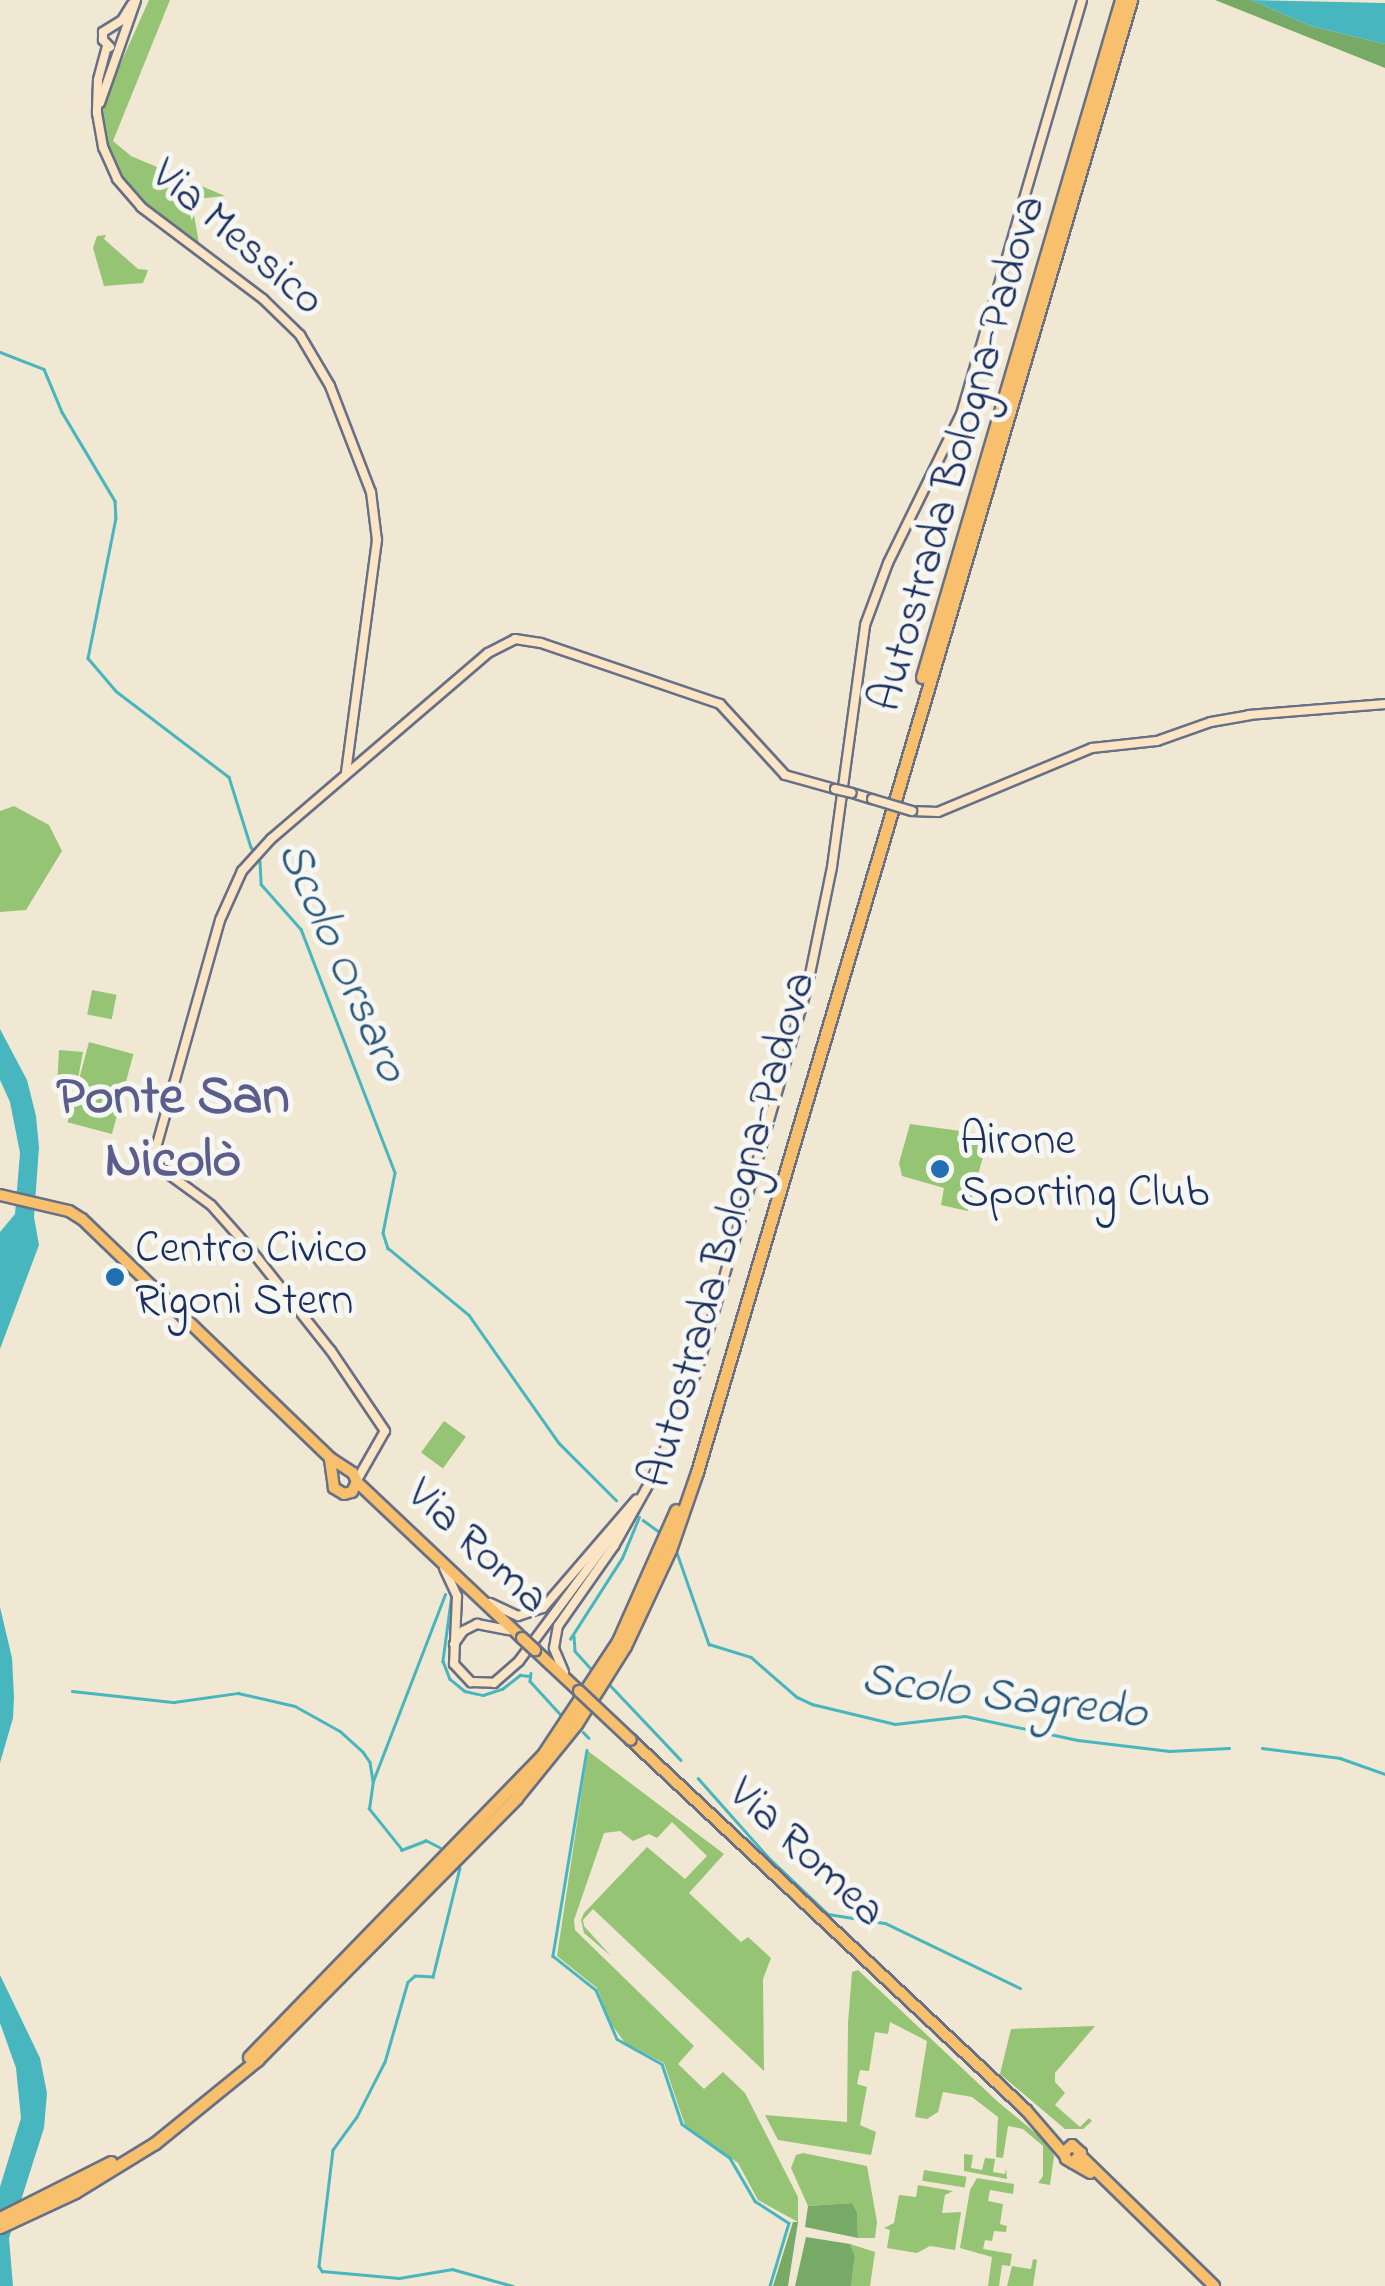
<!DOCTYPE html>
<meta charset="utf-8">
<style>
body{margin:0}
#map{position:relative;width:1385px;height:2286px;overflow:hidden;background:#f1e8d3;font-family:"Indie Flower",sans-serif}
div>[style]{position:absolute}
.green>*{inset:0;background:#94c474;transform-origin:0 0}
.forest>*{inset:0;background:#7a6}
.water>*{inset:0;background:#47b6bf}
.stream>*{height:2.5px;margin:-1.25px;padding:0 1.25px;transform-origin:1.25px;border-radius:1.25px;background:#47b6bf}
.roads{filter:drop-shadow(2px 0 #667087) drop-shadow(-2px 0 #667087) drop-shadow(0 2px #667087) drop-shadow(0 -2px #667087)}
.secondary>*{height:8px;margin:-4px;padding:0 4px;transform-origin:4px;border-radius:4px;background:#fce5c4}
.primary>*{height:10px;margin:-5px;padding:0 5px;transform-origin:5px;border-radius:5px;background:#f8bf6c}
.highway>*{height:11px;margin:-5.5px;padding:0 5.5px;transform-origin:5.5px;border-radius:5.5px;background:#f8bf6c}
.bridges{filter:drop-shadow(2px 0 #667087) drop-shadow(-2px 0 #667087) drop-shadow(0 2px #667087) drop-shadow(0 -2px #667087)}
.secondary-bridge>*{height:8px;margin:-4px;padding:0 4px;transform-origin:4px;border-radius:4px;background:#fce5c4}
.primary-bridge>*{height:10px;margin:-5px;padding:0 5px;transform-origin:5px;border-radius:5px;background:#f8bf6c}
.dots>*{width:28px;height:28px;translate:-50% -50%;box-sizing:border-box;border:5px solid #f6f6f2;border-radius:50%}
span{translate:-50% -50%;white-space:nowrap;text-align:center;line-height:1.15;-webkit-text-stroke:10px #f6f6f2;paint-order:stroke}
.street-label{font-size:45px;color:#1b2f5e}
.poi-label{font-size:45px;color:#1b2f5e}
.left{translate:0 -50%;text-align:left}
.water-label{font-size:48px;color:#28587b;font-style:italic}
.district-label{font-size:55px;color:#5c5d8d;font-weight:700}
</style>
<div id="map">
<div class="green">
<div style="clip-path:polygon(149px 0,170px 0,113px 141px,131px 156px,225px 196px,187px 200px,194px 215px,201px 255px,115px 179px,102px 147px,102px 112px,110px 87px)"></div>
<div style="clip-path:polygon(106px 235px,104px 239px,138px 269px,148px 270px,143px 283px,104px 286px,93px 248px,97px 236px)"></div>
<div style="clip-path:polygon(14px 806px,49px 825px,62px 851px,26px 910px,0 912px,0 811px)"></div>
<div style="left:92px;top:990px;width:25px;height:25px;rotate:11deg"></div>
<div style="left:89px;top:1042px;width:46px;height:83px;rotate:15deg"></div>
<div style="clip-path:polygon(59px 1050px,83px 1052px,76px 1089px,57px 1086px)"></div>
<div style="clip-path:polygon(910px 1124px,989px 1135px,968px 1211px,941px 1205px,944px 1188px,902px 1176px,899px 1163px)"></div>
<div style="left:444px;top:1421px;width:27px;height:39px;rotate:36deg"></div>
<div style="clip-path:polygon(588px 1751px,724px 1854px,689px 1893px,741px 1942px,748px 1937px,771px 1958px,763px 1979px,764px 2071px,593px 1909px,583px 1920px,584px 1926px,611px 1956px,584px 1933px,581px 1920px,584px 1913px,647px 1847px,685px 1879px,707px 1856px,672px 1822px,657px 1838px,649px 1834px,633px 1841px,620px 1831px,604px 1833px,574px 1920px,575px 1930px,694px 2046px,678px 2064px,704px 2089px,723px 2072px,745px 2093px,798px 2197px,798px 2222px,758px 2200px,738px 2163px,685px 2125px,664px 2063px,625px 2043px,612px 2025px,597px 1988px,557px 1956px)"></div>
<div style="clip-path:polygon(858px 1970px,997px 2101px,1050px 2145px,1054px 2156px,1050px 2185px,1038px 2183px,1043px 2176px,1043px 2146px,1023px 2129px,1008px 2126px,1003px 2158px,996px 2157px,998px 2117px,972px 2097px,943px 2092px,938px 2112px,927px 2119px,915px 2117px,927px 2041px,890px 2022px,888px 2034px,875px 2032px,869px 2071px,860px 2070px,857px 2084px,867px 2087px,860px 2125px,876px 2132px,871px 2155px,778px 2140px,765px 2115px,847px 2122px,848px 2023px,852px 1972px)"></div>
<div style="clip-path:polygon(1095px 2026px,1055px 2073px,1055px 2082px,1065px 2093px,1055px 2105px,1080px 2127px,1089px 2118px,1092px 2121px,1083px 2129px,1065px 2129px,1000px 2074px,1011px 2029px)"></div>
<div style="clip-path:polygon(803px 2153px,867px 2166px,877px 2222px,875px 2238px,858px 2238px,857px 2212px,852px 2203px,808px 2206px,791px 2168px,796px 2155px)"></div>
<div style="clip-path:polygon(964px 2154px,973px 2155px,971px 2168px,982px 2170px,985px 2158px,995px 2159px,993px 2172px,1005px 2174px,1006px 2168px,1007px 2179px,964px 2171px)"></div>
<div style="left:924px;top:2170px;width:43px;height:11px;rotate:9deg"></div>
<div style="clip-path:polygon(977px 2178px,1014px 2184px,1013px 2194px,990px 2190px,988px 2201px,1003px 2204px,1000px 2224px,1007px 2226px,1006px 2232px,994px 2231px,992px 2241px,985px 2240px,983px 2249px,1012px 2254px,1010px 2266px,1002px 2265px,999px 2286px,988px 2286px,992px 2257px,960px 2248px,970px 2190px)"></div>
<div style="clip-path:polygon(918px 2185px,953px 2191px,945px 2195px,942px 2213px,961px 2212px,955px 2250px,930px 2246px,917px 2253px,887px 2248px,890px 2230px,884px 2228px,894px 2223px,899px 2195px,916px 2197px)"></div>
<div style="clip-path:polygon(850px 2244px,875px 2252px,870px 2286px,851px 2286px,855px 2256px)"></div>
<div style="clip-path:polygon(1033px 2259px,1037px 2260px,1033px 2286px,1007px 2286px,1012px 2266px,1031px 2269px)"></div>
</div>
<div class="forest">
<div style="clip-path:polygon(1215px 0,1251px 0,1311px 26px,1385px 44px,1385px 68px)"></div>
<div style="clip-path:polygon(852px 2203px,857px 2212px,858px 2238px,805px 2227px,808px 2206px)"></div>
<div style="clip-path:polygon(793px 2222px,798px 2222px,788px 2286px,773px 2286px)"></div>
<div style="clip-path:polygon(806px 2237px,850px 2244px,855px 2256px,851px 2286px,795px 2286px)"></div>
</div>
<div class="water">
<div style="clip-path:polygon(1251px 0,1385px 3px,1385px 44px,1311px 26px)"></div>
<div style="clip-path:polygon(0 1029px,27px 1080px,36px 1116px,39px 1147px,34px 1217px,39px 1245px,0 1349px,0 1232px,15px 1214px,20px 1153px,10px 1102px,0 1080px)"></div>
<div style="clip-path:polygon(0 1607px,12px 1658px,14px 1697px,13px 1718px,0 1763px)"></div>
<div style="clip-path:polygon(0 1975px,40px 2058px,47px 2093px,44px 2128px,9px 2238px,13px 2286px,0 2286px,0 2187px,21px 2118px,16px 2068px,0 2023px)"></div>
</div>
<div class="stream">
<div style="left:0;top:352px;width:47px;rotate:21.1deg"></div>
<div style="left:44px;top:369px;width:47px;rotate:67.3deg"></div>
<div style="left:62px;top:412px;width:104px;rotate:59.2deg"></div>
<div style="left:115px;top:501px;width:17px;rotate:87deg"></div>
<div style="left:116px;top:518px;width:143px;rotate:101.3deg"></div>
<div style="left:88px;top:658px;width:43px;rotate:49.7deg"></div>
<div style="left:116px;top:691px;width:142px;rotate:37.3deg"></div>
<div style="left:229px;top:777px;width:73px;rotate:72.6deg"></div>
<div style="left:251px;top:847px;width:17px;rotate:59deg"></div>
<div style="left:260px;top:862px;width:22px;rotate:87deg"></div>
<div style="left:261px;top:884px;width:60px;rotate:48.4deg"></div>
<div style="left:301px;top:929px;width:261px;rotate:68.9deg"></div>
<div style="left:395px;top:1173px;width:61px;rotate:101.3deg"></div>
<div style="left:383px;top:1233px;width:16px;rotate:72deg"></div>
<div style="left:388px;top:1248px;width:105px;rotate:39.6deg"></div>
<div style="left:469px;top:1315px;width:156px;rotate:54.9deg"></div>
<div style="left:559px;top:1443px;width:81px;rotate:45deg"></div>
<div style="left:643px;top:1520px;width:22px;rotate:36deg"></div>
<div style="left:676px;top:1550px;width:100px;rotate:70.7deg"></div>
<div style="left:709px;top:1644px;width:44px;rotate:17.2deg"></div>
<div style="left:751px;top:1657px;width:61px;rotate:41deg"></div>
<div style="left:797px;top:1697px;width:17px;rotate:25deg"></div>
<div style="left:812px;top:1704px;width:85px;rotate:13.5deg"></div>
<div style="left:895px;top:1724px;width:70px;rotate:-6.5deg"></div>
<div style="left:965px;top:1716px;width:116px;rotate:12deg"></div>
<div style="left:1078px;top:1740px;width:92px;rotate:6.9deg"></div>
<div style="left:1169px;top:1751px;width:60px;rotate:-2.9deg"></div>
<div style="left:452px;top:1594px;width:68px;rotate:97.7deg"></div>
<div style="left:443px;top:1661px;width:19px;rotate:69deg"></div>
<div style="left:450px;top:1679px;width:19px;rotate:39deg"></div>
<div style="left:465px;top:1691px;width:18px;rotate:13deg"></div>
<div style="left:483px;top:1695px;width:20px;rotate:-18deg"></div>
<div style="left:502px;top:1689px;width:23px;rotate:-38deg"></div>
<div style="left:520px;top:1675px;width:10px;rotate:6deg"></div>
<div style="left:574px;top:1636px;width:15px;rotate:86deg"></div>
<div style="left:575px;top:1651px;width:27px;rotate:48deg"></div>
<div style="left:570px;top:1639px;width:96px;rotate:-57.3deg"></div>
<div style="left:622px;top:1558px;width:44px;rotate:-67.5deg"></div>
<div style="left:531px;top:1673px;width:8px;rotate:97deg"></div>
<div style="left:530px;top:1681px;width:46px;rotate:47.6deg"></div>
<div style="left:610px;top:1685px;width:103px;rotate:46.6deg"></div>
<div style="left:72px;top:1691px;width:103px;rotate:6.2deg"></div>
<div style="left:174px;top:1702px;width:65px;rotate:-8deg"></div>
<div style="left:238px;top:1693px;width:58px;rotate:12.8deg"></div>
<div style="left:295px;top:1706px;width:51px;rotate:29.1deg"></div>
<div style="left:340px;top:1731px;width:31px;rotate:42deg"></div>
<div style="left:363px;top:1752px;width:12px;rotate:55deg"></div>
<div style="left:370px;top:1762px;width:19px;rotate:81deg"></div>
<div style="left:583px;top:1732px;width:8px;rotate:45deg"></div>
<div style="left:1262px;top:1748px;width:79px;rotate:7.3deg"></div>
<div style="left:1340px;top:1758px;width:48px;rotate:19.6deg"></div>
<div style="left:587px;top:1750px;width:209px;rotate:99.4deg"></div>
<div style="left:553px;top:1956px;width:55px;rotate:38.3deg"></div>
<div style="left:596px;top:1990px;width:53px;rotate:66.8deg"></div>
<div style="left:617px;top:2039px;width:51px;rotate:29.1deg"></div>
<div style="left:662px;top:2064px;width:63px;rotate:71.6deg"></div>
<div style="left:682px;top:2124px;width:59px;rotate:35.3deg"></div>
<div style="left:730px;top:2158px;width:50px;rotate:59.8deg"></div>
<div style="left:755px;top:2201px;width:40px;rotate:32.9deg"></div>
<div style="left:789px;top:2223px;width:66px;rotate:106.8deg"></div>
<div style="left:698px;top:1778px;width:108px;rotate:48.4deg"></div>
<div style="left:770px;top:1859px;width:80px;rotate:43.5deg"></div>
<div style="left:828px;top:1914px;width:58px;rotate:9deg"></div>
<div style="left:885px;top:1923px;width:150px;rotate:25.7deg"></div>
<div style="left:440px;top:1848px;width:16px;rotate:-153deg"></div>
<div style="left:426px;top:1841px;width:26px;rotate:159deg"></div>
<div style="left:402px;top:1850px;width:53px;rotate:-128.8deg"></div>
<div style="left:369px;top:1809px;width:28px;rotate:-82deg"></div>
<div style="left:373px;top:1781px;width:200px;rotate:-68.9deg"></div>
<div style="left:460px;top:1868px;width:112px;rotate:103.9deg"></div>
<div style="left:433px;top:1977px;width:18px;rotate:-177deg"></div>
<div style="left:415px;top:1976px;width:9px;rotate:139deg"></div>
<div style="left:408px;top:1982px;width:83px;rotate:106deg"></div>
<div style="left:385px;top:2062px;width:62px;rotate:117deg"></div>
<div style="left:357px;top:2117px;width:41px;rotate:126deg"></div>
<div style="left:333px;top:2150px;width:117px;rotate:96.9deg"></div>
<div style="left:319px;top:2266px;width:6px;rotate:59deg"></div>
<div style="left:322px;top:2271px;width:77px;rotate:5.2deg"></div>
<div style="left:399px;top:2278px;width:54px;rotate:-9.6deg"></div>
<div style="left:452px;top:2269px;width:63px;rotate:15.6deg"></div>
<div style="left:990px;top:2082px;width:13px;rotate:51deg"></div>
</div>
<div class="roads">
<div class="secondary">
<div style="left:107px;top:46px;width:35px;rotate:105deg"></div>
<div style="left:98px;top:80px;width:33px;rotate:92deg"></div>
<div style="left:97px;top:113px;width:35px;rotate:80deg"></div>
<div style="left:103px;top:147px;width:35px;rotate:66deg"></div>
<div style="left:117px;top:179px;width:37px;rotate:49deg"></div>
<div style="left:141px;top:207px;width:153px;rotate:37deg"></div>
<div style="left:263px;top:299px;width:52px;rotate:44.2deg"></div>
<div style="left:300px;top:335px;width:59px;rotate:59.5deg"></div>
<div style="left:330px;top:386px;width:114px;rotate:68.9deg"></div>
<div style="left:371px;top:492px;width:48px;rotate:82.9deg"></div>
<div style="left:377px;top:540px;width:234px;rotate:97.6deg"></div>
<div style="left:110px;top:47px;width:10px;rotate:-135deg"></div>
<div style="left:103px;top:40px;width:8px;rotate:-90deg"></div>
<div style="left:103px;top:32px;width:22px;rotate:-32deg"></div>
<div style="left:122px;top:20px;width:19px;rotate:-58deg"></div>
<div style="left:100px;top:103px;width:109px;rotate:-70.7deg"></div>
<div style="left:852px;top:793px;width:21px;rotate:17deg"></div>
<div style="left:912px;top:811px;width:26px;rotate:2deg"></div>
<div style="left:938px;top:812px;width:167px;rotate:-22.6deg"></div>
<div style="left:1092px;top:748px;width:65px;rotate:-6.1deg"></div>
<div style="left:1157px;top:741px;width:57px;rotate:-19.4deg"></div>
<div style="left:1211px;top:722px;width:39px;rotate:-10deg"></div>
<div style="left:1249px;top:715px;width:136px;rotate:-4.6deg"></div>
<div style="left:357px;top:1480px;width:56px;rotate:-60.3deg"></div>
<div style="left:385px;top:1431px;width:97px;rotate:-124deg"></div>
<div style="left:331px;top:1351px;width:129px;rotate:-128.4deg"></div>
<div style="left:251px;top:1250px;width:60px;rotate:-131.6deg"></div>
<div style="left:211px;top:1205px;width:73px;rotate:-143.9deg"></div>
<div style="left:152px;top:1162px;width:251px;rotate:-74.3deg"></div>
<div style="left:220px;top:920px;width:54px;rotate:-65.8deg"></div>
<div style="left:242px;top:871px;width:43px;rotate:-47.8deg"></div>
<div style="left:271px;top:839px;width:286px;rotate:-40.6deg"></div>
<div style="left:488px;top:653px;width:30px;rotate:-27deg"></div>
<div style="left:515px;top:639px;width:26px;rotate:9deg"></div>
<div style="left:541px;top:643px;width:189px;rotate:18.8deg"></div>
<div style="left:720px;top:704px;width:96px;rotate:47.5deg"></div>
<div style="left:785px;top:775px;width:52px;rotate:15.6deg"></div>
<div style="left:444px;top:1568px;width:31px;rotate:65deg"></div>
<div style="left:457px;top:1596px;width:68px;rotate:92.5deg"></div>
<div style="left:454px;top:1664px;width:25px;rotate:47deg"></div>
<div style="left:471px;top:1682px;width:23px;rotate:2deg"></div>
<div style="left:494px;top:1683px;width:33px;rotate:-41deg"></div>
<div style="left:519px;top:1661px;width:174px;rotate:-53.4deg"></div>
<div style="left:490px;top:1603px;width:31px;rotate:25deg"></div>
<div style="left:518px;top:1616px;width:26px;rotate:-18deg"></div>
<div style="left:543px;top:1608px;width:143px;rotate:-49.3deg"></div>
<div style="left:454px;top:1644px;width:16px;rotate:-55deg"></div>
<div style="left:463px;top:1631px;width:16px;rotate:-27deg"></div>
<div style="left:477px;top:1624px;width:33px;rotate:11deg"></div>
<div style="left:564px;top:1672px;width:26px;rotate:-113deg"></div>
<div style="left:554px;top:1648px;width:22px;rotate:-80deg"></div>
<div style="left:558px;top:1626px;width:98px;rotate:-55deg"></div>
<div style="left:614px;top:1546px;width:84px;rotate:-60.7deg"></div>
<div style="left:655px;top:1473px;width:113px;rotate:-67.7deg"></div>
<div style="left:698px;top:1368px;width:399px;rotate:-74deg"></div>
<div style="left:808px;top:984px;width:119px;rotate:-78.4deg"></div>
<div style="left:832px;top:867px;width:244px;rotate:-82.2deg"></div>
<div style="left:865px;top:625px;width:66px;rotate:-69.6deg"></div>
<div style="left:888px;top:563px;width:166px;rotate:-63.9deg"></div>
<div style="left:961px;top:414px;width:431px;rotate:-73.7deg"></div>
</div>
<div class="primary">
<div style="left:0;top:1195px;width:71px;rotate:13.1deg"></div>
<div style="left:69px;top:1211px;width:15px;rotate:32deg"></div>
<div style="left:82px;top:1219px;width:344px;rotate:43.9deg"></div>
<div style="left:330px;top:1458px;width:27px;rotate:33deg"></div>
<div style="left:353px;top:1473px;width:10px;rotate:66deg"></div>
<div style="left:357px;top:1482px;width:11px;rotate:117deg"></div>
<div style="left:352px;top:1492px;width:8px;rotate:166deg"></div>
<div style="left:344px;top:1494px;width:12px;rotate:-149deg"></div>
<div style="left:334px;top:1488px;width:30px;rotate:-98deg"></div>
<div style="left:357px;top:1482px;width:227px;rotate:43.4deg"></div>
<div style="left:535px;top:1650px;width:60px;rotate:43deg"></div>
<div style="left:631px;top:1740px;width:541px;rotate:43.13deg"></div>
<div style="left:1026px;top:2110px;width:58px;rotate:49.2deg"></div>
<div style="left:1081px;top:2156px;width:186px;rotate:44.3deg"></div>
<div style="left:1073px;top:2163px;width:13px;rotate:-51deg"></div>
<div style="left:1081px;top:2153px;width:12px;rotate:-138deg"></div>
<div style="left:1072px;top:2145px;width:11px;rotate:139deg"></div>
<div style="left:1064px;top:2152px;width:7px;rotate:74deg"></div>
<div style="left:1066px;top:2159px;width:28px;rotate:30deg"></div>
</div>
<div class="highway">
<div style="left:922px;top:677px;width:706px;rotate:-73.62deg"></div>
<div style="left:249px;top:2057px;width:420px;rotate:-45.8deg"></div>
<div style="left:542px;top:1756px;width:138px;rotate:-56.5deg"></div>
<div style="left:618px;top:1641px;width:143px;rotate:-66.1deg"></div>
<div style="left:0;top:2218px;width:124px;rotate:-26.8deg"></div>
<div style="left:0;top:2227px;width:83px;rotate:-25deg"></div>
<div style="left:75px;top:2192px;width:94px;rotate:-31.5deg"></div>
<div style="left:155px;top:2143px;width:132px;rotate:-39.1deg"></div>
<div style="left:257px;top:2060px;width:368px;rotate:-45.3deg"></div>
<div style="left:516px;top:1798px;width:95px;rotate:-51deg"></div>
<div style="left:576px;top:1724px;width:92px;rotate:-57.9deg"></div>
<div style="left:625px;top:1646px;width:106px;rotate:-64.9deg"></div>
<div style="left:670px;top:1550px;width:83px;rotate:-70.9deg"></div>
<div style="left:697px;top:1472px;width:1535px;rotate:-73.57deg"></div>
</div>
</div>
<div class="bridges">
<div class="secondary-bridge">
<div style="left:835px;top:789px;width:17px;rotate:13deg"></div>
<div style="left:872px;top:799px;width:42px;rotate:16.7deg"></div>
</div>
<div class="primary-bridge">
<div style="left:522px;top:1638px;width:18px;rotate:43deg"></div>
<div style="left:579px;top:1691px;width:71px;rotate:43.3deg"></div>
</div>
</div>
<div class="dots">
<div style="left:940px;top:1169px;background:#1f6fb2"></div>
<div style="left:115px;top:1277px;background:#1f6fb2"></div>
</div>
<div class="street-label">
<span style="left:236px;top:239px;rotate:41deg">Via Messico</span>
<span style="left:960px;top:454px;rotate:-74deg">Autostrada Bologna-Padova</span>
<span style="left:730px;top:1230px;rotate:-74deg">Autostrada Bologna-Padova</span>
<span style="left:476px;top:1548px;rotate:43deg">Via Roma</span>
<span style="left:805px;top:1854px;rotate:43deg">Via Romea</span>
</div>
<div class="poi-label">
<span class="left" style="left:960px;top:1169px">Airone<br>Sporting Club</span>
<span class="left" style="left:135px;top:1277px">Centro Civico<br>Rigoni Stern</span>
</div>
<div class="water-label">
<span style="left:341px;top:962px;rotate:66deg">Scolo Orsaro</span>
<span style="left:1004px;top:1698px;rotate:7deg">Scolo Sagredo</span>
</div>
<div class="district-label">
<span style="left:173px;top:1131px">Ponte San<br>Nicolò</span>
</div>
</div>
